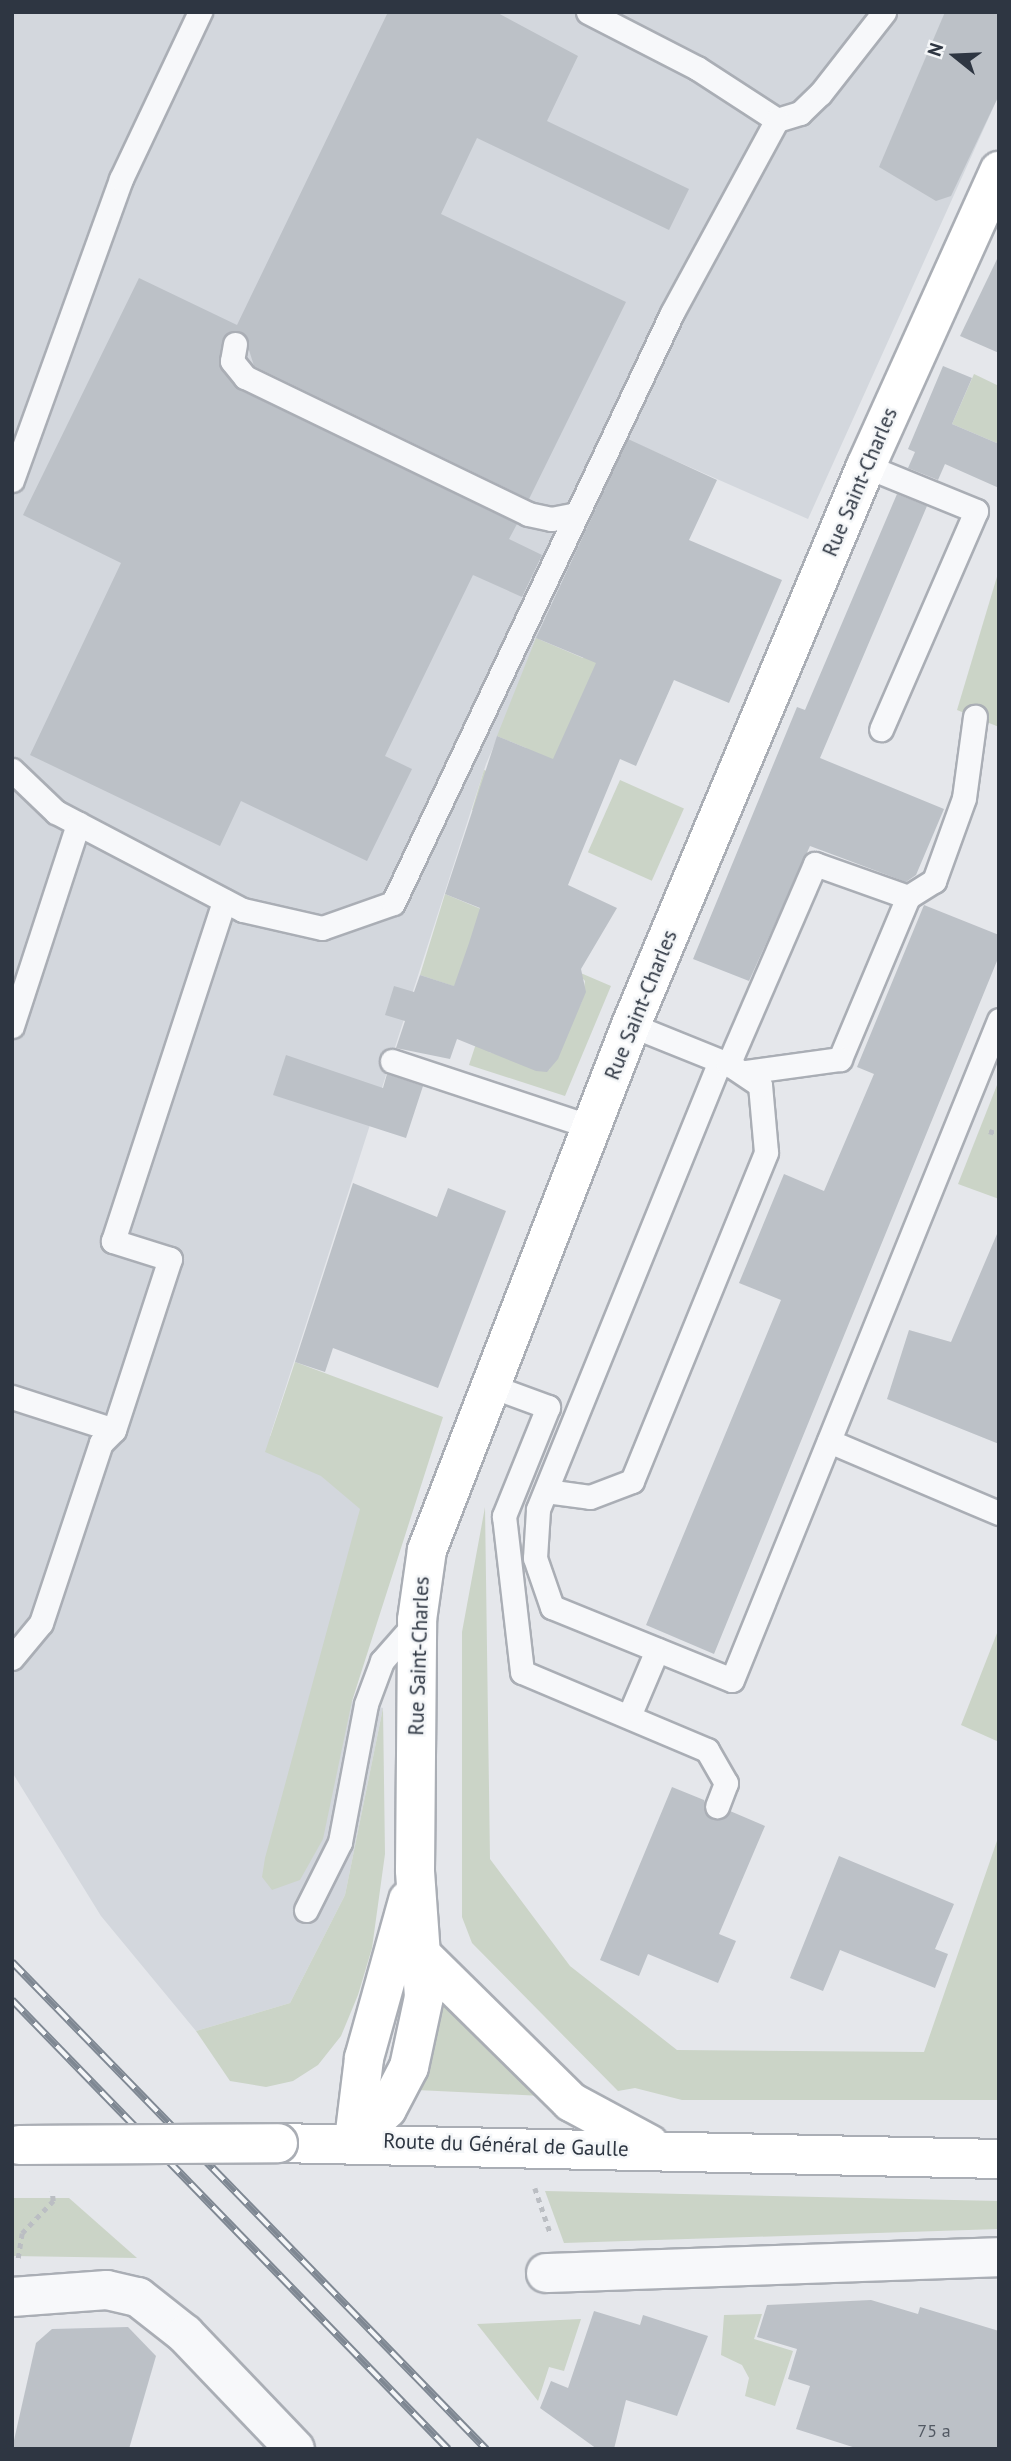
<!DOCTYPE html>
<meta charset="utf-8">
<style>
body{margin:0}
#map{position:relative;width:1011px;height:2461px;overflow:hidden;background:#e5e7eb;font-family:"PT Sans",sans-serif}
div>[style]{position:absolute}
.built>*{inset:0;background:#d3d7dd}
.green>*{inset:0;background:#cbd4c7;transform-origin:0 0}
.building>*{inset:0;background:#bcc1c7}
.path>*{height:4.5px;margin-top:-2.25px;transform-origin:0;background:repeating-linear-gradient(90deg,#bbbec3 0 5px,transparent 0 10px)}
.roads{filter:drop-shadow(2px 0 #aaaeb5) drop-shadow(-2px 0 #aaaeb5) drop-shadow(0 2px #aaaeb5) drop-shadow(0 -2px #aaaeb5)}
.lane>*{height:23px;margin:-11.5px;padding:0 11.5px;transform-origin:11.5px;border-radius:11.5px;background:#f7f8fa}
.street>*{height:38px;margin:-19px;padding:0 19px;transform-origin:19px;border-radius:19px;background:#f7f8fa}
.secondary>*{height:38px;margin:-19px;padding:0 19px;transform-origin:19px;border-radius:19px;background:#fff}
.rail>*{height:8px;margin-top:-4px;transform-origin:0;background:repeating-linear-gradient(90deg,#f4f6f8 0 16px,#7f8893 0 32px);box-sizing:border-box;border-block:2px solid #7f8893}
.bridges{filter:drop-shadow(2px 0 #aaaeb5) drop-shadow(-2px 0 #aaaeb5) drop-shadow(0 2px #aaaeb5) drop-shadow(0 -2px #aaaeb5)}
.secondary-bridge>*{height:38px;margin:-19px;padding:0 19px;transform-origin:19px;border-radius:19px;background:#fff}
span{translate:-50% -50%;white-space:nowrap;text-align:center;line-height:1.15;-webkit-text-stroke:5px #f4f6f8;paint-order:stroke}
.number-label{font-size:18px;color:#525963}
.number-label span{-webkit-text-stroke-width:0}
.street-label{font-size:21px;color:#2e3642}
.frame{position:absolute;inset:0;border:14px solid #2e3642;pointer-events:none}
.north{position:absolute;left:920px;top:21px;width:70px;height:70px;-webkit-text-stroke:5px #f4f6f8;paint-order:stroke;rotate:288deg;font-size:19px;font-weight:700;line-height:28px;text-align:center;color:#2e3642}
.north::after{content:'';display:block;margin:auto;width:24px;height:32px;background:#2e3642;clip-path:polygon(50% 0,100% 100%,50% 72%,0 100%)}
</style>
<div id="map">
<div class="built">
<div style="clip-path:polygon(12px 12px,999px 12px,999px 95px,808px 519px,626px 439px,486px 764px,270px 1436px,417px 1483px,352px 1701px,383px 1708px,345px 1895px,290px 2003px,196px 2031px,101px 1916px,12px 1772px)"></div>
</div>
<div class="green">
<div style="clip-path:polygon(974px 374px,999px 386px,999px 444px,952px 424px)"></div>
<div style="clip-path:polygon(999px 570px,999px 727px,957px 710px)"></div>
<div style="clip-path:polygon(595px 630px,659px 658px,526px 828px,472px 810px,484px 770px,513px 782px,526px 748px,497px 736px,536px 638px,583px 658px)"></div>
<div style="left:620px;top:780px;width:70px;height:79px;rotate:24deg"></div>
<div style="clip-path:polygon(445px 894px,481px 909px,459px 977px,465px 990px,420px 975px)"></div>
<div style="clip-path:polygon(576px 971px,611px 986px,565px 1096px,469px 1065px,494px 989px,511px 996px,489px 1052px,549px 1070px,582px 1001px,585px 981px)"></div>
<div style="clip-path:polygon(999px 1080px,999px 1199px,958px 1184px)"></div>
<div style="clip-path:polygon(295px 1362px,443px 1417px,352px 1701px,323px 1839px,300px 1880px,272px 1890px,262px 1877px,265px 1858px,360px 1509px,321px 1476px,265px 1452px)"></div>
<div style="clip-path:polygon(485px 1507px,490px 1859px,570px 1966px,677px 2050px,924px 2052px,999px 1835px,999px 2100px,682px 2100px,635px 2088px,618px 2091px,472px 1943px,462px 1917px,462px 1632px)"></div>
<div style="clip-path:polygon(999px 1628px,999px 1742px,961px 1725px)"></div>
<div style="clip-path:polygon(383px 1708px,385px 1854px,372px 1948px,358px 1995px,341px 2036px,318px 2065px,293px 2081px,266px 2087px,230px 2081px,196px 2031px,290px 2003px,345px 1895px)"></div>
<div style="clip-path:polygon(438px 1998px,542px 2096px,417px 2090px)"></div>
<div style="clip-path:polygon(545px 2191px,999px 2201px,999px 2229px,564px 2243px)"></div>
<div style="clip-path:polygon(12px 2198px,69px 2198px,137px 2258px,12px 2256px)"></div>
<div style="clip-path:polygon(762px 2314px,754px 2339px,793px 2351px,775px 2406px,745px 2396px,749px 2378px,742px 2365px,721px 2355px,724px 2315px)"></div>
<div style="clip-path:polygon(581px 2319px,564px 2371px,549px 2367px,538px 2401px,477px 2324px)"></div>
</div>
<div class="building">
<div style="clip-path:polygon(388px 12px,496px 12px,578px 56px,547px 121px,689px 189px,669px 230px,477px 138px,441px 214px,626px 302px,529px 499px,254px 366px,244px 334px,224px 336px,219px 365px,238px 389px,517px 524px,509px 539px,542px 555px,522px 597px,473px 575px,385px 756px,412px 769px,367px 861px,241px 801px,220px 846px,30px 755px,121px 563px,23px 515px,139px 278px,237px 325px)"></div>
<div style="clip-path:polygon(945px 12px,999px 12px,999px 95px,951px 196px,936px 201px,879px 167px)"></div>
<div style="clip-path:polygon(999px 255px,999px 353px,960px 336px)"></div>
<div style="clip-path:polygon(943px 366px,972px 378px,952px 424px,999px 444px,999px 488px,945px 464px,938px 480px,908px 468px,915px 452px,908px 449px)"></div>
<div style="clip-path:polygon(628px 439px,717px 480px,689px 540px,782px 580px,729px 703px,674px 680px,636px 766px,620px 759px,568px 885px,617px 908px,581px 969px,586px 992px,558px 1059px,547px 1072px,536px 1071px,457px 1039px,450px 1059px,396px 1048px,405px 1021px,385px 1015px,394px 986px,414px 992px,420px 975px,454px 986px,469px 943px,480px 908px,445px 894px,497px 736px,553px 759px,596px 663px,536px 638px)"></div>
<div style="clip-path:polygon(897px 494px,927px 506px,820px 758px,944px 809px,916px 875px,906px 882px,810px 846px,749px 981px,693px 959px,797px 707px,805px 710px)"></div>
<div style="clip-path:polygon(924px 905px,999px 935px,999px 956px,714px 1654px,646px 1625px,781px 1300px,739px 1283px,784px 1174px,824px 1191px,874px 1074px,857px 1067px)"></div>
<div style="clip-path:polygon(286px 1055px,383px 1088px,387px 1074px,423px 1086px,406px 1138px,273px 1095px)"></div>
<div style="clip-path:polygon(353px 1183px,437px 1217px,448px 1188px,506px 1211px,438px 1388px,333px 1348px,325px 1372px,295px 1362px)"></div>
<div style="clip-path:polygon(997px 1234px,999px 1235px,999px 1444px,887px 1399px,909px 1330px,951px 1342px)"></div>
<div style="clip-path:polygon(672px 1787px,704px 1800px,711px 1819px,730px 1811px,765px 1826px,719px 1934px,736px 1941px,718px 1983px,648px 1954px,639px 1976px,600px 1960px)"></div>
<div style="clip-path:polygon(839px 1856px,954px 1904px,935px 1949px,948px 1954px,935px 1988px,840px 1950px,823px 1991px,790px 1978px)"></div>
<div style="clip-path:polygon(871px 2300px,918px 2314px,920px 2307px,999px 2331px,999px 2449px,859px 2449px,796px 2429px,810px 2386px,788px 2379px,797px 2349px,757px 2337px,767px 2305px)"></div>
<div style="clip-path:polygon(594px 2311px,640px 2325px,643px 2315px,708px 2336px,677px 2416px,626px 2400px,614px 2449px,597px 2449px,540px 2408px,551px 2381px,568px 2388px)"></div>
<div style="clip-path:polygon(128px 2327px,156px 2356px,129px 2449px,12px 2449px,36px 2343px,52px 2329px)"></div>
</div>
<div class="path">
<div style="left:989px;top:1131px;width:10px;rotate:17deg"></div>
<div style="left:535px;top:2188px;width:46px;rotate:71.2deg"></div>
<div style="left:18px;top:2258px;width:25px;rotate:-81deg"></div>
<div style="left:22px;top:2233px;width:45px;rotate:-45.9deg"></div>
<div style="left:53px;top:2201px;width:10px;rotate:-96deg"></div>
</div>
<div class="roads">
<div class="lane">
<div style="left:588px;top:12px;width:123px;rotate:27.2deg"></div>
<div style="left:697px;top:68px;width:95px;rotate:33deg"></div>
<div style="left:777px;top:120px;width:24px;rotate:-17deg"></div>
<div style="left:800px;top:113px;width:28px;rotate:-44deg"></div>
<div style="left:820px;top:94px;width:104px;rotate:-52deg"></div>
<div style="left:235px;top:344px;width:17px;rotate:100deg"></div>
<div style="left:232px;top:361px;width:21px;rotate:51deg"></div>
<div style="left:245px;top:377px;width:314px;rotate:25.8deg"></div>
<div style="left:528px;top:514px;width:24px;rotate:12deg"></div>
<div style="left:551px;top:519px;width:25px;rotate:-11deg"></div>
<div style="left:866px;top:466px;width:119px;rotate:22.2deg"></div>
<div style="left:976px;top:511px;width:238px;rotate:113.5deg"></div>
<div style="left:12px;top:480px;width:320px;rotate:-70.1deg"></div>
<div style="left:121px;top:179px;width:185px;rotate:-64.7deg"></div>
<div style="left:12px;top:770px;width:61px;rotate:43.7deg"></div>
<div style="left:56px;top:812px;width:211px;rotate:27.7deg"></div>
<div style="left:243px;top:910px;width:81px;rotate:12.8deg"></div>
<div style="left:322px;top:928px;width:75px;rotate:-19.4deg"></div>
<div style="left:393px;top:903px;width:653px;rotate:-64.69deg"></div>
<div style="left:672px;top:313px;width:220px;rotate:-61.5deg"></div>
<div style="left:908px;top:897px;width:31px;rotate:-32deg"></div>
<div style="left:934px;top:881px;width:88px;rotate:-70.1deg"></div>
<div style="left:964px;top:798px;width:82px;rotate:-82.3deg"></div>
<div style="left:631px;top:1025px;width:96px;rotate:22deg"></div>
<div style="left:720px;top:1061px;width:484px;rotate:112.1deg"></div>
<div style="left:538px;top:1510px;width:48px;rotate:93.6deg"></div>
<div style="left:535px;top:1558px;width:52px;rotate:70.9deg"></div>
<div style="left:552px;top:1607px;width:194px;rotate:22.1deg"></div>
<div style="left:732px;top:1680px;width:712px;rotate:-67.97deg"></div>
<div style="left:12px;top:1026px;width:213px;rotate:-71.9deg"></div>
<div style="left:392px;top:1061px;width:210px;rotate:18.3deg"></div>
<div style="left:728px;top:1065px;width:219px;rotate:-66.6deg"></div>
<div style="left:815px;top:864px;width:99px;rotate:19.5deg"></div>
<div style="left:908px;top:897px;width:176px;rotate:112.8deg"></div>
<div style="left:840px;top:1059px;width:96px;rotate:172.2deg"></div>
<div style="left:491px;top:1386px;width:61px;rotate:20.2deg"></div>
<div style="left:548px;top:1407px;width:118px;rotate:112deg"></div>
<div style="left:504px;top:1516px;width:157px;rotate:83.4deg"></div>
<div style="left:522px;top:1672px;width:201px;rotate:22.9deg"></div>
<div style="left:707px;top:1750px;width:38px;rotate:60deg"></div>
<div style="left:726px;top:1783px;width:25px;rotate:111deg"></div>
<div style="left:12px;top:1397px;width:107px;rotate:17.9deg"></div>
<div style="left:114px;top:1430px;width:180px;rotate:-71.9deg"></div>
<div style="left:170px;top:1259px;width:60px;rotate:-162.5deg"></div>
<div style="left:113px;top:1241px;width:358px;rotate:-71.9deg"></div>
<div style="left:829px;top:1441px;width:185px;rotate:23deg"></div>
<div style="left:546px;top:1491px;width:44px;rotate:7.8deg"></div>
<div style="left:590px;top:1497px;width:45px;rotate:-20.9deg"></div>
<div style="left:632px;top:1481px;width:355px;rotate:-67.8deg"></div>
<div style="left:766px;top:1152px;width:67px;rotate:-95.1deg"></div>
<div style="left:760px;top:1085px;width:30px;rotate:-146deg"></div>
<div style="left:12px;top:1658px;width:45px;rotate:-50.4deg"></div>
<div style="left:41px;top:1623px;width:190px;rotate:-71.6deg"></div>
<div style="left:101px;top:1443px;width:18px;rotate:-45deg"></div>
<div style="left:629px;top:1716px;width:72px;rotate:-67deg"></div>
<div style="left:306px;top:1910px;width:76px;rotate:-63.4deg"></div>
<div style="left:340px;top:1842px;width:140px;rotate:-79.3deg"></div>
<div style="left:366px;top:1704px;width:46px;rotate:-69.6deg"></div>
<div style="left:382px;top:1661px;width:53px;rotate:-48.8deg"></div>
</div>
<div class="street">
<div style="left:546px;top:2273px;width:453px;rotate:-2deg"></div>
<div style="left:12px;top:2297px;width:95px;rotate:-4.2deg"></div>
<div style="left:107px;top:2290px;width:32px;rotate:13deg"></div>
<div style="left:138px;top:2297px;width:60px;rotate:38.2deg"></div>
<div style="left:185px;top:2334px;width:159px;rotate:46.3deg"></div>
</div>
<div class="secondary">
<div style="left:425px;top:1958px;width:205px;rotate:44.6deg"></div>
<div style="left:571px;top:2102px;width:89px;rotate:28.3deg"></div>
<div style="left:354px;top:2140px;width:45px;rotate:-43.2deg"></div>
<div style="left:387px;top:2109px;width:47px;rotate:-62.4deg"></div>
<div style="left:409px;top:2067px;width:72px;rotate:-77.9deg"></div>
<div style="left:424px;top:1997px;width:127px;rotate:-94.1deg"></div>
<div style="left:415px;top:1870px;width:250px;rotate:-89.5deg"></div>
<div style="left:417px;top:1620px;width:71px;rotate:-81.9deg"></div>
<div style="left:427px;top:1550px;width:563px;rotate:-68.77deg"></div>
<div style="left:631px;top:1025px;width:606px;rotate:-67.2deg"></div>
<div style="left:866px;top:466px;width:324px;rotate:-65.7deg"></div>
<div style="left:354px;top:2140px;width:83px;rotate:-83deg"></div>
<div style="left:364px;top:2058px;width:164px;rotate:-74.4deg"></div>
<div style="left:278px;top:2143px;width:721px;rotate:1.27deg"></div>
</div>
</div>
<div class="rail">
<div style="left:12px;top:1962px;width:680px;rotate:45.78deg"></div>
<div style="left:12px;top:2000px;width:626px;rotate:45.84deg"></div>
</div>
<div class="bridges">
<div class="secondary-bridge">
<div style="left:19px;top:2145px;width:259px;rotate:-0.4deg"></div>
</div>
</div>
<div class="number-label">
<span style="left:934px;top:2431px">75 a</span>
</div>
<div class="street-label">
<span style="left:860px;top:482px;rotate:-67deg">Rue Saint-Charles</span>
<span style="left:641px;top:1005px;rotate:-68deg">Rue Saint-Charles</span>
<span style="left:419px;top:1656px;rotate:-88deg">Rue Saint-Charles</span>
<span style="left:506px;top:2145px;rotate:2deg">Route du Général de Gaulle</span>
</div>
<div class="frame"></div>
<div class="north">N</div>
</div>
